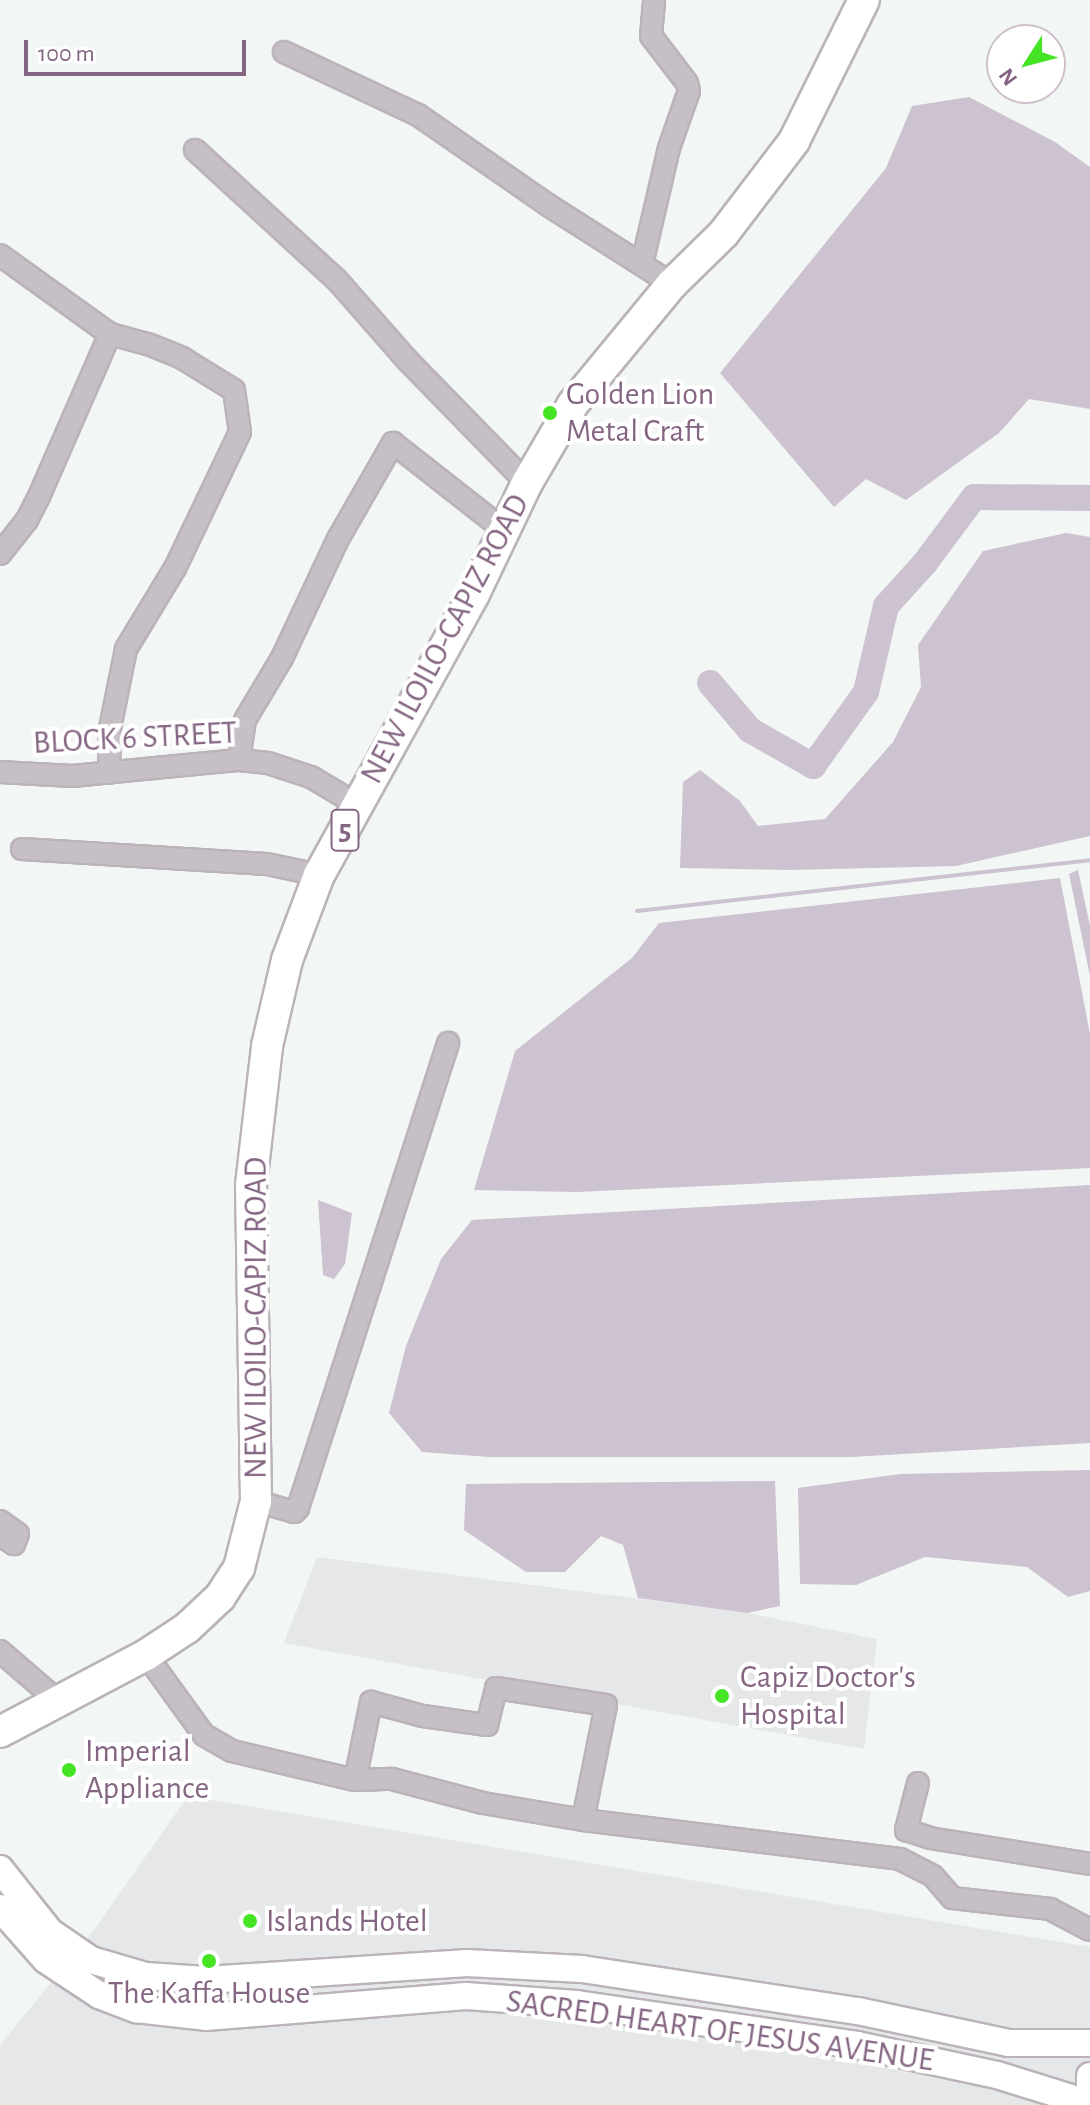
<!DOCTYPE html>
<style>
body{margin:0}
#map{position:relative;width:1090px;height:2105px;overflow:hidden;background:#f2f6f5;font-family:"Alegreya Sans",sans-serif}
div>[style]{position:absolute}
.built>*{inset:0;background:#e6e7e8}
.water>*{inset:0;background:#cdc2d0}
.stream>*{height:4px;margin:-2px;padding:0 2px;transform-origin:2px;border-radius:2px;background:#cdc2d0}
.river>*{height:26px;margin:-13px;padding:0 13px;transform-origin:13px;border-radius:13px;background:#cdc2d0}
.roads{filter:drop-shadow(2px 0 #bbb2ba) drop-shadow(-2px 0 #bbb2ba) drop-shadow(0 2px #bbb2ba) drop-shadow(0 -2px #bbb2ba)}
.minor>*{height:20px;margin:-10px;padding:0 10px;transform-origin:10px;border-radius:10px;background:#c7bfc6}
.major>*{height:26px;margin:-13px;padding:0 13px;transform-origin:13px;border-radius:13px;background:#fff}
.highway>*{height:30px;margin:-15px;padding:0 15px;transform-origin:15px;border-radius:15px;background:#fff}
.dots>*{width:22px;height:22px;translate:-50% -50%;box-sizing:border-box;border:4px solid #fff;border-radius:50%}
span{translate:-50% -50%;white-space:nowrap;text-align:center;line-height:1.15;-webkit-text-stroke:8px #fff;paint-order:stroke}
.shield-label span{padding:2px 6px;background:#fff;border:2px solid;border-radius:6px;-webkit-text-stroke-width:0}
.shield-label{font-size:30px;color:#846582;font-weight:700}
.poi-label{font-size:32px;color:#846582}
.left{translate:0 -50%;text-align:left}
.street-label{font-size:32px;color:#846582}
.north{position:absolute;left:986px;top:24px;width:80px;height:80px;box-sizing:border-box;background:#fff;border:2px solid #cec1cd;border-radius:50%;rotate:234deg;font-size:22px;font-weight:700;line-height:32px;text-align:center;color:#846582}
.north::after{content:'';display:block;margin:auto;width:28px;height:36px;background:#45e425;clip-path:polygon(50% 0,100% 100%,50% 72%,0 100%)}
.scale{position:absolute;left:24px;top:40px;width:222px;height:36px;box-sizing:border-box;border:4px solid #846582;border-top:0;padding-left:10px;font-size:24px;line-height:28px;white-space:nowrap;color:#846582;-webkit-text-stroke:6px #fff;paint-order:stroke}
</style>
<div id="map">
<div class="built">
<div style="clip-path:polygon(317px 1557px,747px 1613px,877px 1639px,864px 1749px,284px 1643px)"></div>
<div style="clip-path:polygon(188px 1796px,1090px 1947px,1090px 2105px,0 2105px,0 2045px,94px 1930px)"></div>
</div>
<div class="water">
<div style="clip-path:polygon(969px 97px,1055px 142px,1090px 167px,1090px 409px,1029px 399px,999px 433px,906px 500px,866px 479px,834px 507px,720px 373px,886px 168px,912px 106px)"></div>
<div style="clip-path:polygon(1066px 533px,1090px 537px,1090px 836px,956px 866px,790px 870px,680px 868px,683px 782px,700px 770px,740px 801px,758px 826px,825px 819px,893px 742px,921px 687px,918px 645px,983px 551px)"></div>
<div style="clip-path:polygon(1078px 870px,1090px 926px,1090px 976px,1069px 874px)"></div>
<div style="clip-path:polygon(1060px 878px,1090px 1034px,1090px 1168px,577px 1192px,474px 1190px,515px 1051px,632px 958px,659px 923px)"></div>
<div style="clip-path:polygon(1090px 1185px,1090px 1443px,852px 1457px,489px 1457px,422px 1452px,389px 1413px,406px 1346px,441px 1259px,472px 1220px)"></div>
<div style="clip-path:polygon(318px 1200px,352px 1213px,345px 1264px,334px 1279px,323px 1275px)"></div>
<div style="clip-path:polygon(1090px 1470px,1090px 1591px,1068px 1597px,1027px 1567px,925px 1557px,856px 1585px,800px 1584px,798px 1488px,900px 1474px)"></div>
<div style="clip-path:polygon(775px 1481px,780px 1606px,747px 1613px,638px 1598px,623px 1545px,601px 1536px,565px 1572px,526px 1572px,464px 1530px,466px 1484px)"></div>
</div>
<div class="stream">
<div style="left:637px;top:911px;width:456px;rotate:-6.4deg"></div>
</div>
<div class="river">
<div style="left:710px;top:683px;width:62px;rotate:49.6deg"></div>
<div style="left:750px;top:730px;width:73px;rotate:29.7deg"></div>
<div style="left:813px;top:766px;width:91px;rotate:-54.4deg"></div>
<div style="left:866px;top:692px;width:88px;rotate:-76.9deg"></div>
<div style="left:886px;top:606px;width:58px;rotate:-47.8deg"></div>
<div style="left:925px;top:563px;width:82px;rotate:-53.4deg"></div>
<div style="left:974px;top:497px;width:116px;rotate:0.5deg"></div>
</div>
<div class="roads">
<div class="minor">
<div style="left:284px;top:52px;width:148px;rotate:25.2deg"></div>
<div style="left:418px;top:115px;width:158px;rotate:34.7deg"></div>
<div style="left:548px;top:205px;width:147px;rotate:32.5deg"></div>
<div style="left:195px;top:150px;width:191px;rotate:42.5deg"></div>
<div style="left:336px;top:279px;width:109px;rotate:48.7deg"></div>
<div style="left:408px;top:361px;width:170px;rotate:45.7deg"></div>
<div style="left:0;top:255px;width:135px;rotate:35.7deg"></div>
<div style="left:110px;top:334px;width:39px;rotate:15deg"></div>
<div style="left:148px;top:344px;width:37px;rotate:22deg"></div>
<div style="left:182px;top:358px;width:61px;rotate:31.6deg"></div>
<div style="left:234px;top:390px;width:42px;rotate:81.9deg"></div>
<div style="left:240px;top:432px;width:151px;rotate:115.5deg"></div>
<div style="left:175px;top:568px;width:95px;rotate:121.2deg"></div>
<div style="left:126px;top:649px;width:81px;rotate:101.4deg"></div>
<div style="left:110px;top:728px;width:45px;rotate:91.3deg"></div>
<div style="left:642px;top:264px;width:119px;rotate:-76.9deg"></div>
<div style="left:669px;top:148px;width:60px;rotate:-70.7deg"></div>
<div style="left:689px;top:91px;width:8px;rotate:-104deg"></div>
<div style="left:687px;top:83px;width:59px;rotate:-127.5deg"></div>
<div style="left:651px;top:36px;width:36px;rotate:-85deg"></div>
<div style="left:0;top:554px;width:43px;rotate:-51.5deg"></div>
<div style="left:27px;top:520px;width:29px;rotate:-63deg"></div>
<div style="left:40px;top:494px;width:175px;rotate:-66.4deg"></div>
<div style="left:239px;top:760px;width:40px;rotate:-81.5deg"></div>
<div style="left:245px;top:720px;width:72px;rotate:-59.2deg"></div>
<div style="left:282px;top:658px;width:132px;rotate:-64.8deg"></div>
<div style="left:338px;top:539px;width:111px;rotate:-60.2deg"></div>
<div style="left:393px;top:443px;width:141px;rotate:38.1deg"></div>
<div style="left:0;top:772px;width:72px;rotate:3.2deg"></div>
<div style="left:72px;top:776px;width:168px;rotate:-5.5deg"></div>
<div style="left:239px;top:760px;width:29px;rotate:6deg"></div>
<div style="left:268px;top:763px;width:45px;rotate:18deg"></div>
<div style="left:311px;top:777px;width:55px;rotate:30.8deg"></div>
<div style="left:22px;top:849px;width:245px;rotate:3.5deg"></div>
<div style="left:267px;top:864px;width:53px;rotate:11.9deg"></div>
<div style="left:256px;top:1501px;width:40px;rotate:16deg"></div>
<div style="left:294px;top:1512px;width:6px;rotate:-45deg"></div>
<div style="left:298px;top:1508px;width:489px;rotate:-72.1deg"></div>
<div style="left:0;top:1521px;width:22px;rotate:36deg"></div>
<div style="left:18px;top:1534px;width:11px;rotate:112deg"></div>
<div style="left:14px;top:1544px;width:17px;rotate:-147deg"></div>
<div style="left:0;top:1651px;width:77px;rotate:40.8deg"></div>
<div style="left:146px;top:1655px;width:99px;rotate:54.1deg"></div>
<div style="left:204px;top:1735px;width:32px;rotate:30deg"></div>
<div style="left:232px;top:1751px;width:126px;rotate:13.3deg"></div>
<div style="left:355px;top:1780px;width:37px;rotate:-2deg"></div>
<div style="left:392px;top:1779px;width:94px;rotate:14.8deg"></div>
<div style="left:483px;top:1803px;width:101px;rotate:9.6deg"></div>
<div style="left:583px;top:1820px;width:319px;rotate:7deg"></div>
<div style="left:900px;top:1859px;width:37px;rotate:27deg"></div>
<div style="left:933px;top:1876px;width:29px;rotate:49deg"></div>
<div style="left:952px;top:1898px;width:99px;rotate:6.4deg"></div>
<div style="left:1050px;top:1909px;width:45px;rotate:27.7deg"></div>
<div style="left:355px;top:1780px;width:80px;rotate:-78.4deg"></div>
<div style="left:371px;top:1702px;width:54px;rotate:15.1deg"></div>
<div style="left:423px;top:1716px;width:65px;rotate:8deg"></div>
<div style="left:487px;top:1725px;width:38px;rotate:-76deg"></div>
<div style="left:496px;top:1688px;width:111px;rotate:8.8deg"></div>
<div style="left:606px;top:1705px;width:117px;rotate:101.3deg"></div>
<div style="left:918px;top:1783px;width:49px;rotate:104.3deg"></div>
<div style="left:906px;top:1830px;width:25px;rotate:18deg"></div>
<div style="left:930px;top:1838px;width:162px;rotate:9.2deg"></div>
</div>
<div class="major">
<div style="left:0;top:1869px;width:80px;rotate:51.6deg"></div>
<div style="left:50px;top:1932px;width:50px;rotate:34.3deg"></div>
<div style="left:91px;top:1960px;width:57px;rotate:16.2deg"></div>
<div style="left:146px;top:1976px;width:60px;rotate:3.8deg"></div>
<div style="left:206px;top:1980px;width:262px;rotate:-3.7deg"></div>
<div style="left:467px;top:1963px;width:115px;rotate:3deg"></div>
<div style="left:582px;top:1969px;width:279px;rotate:8.7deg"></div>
<div style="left:858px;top:2011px;width:153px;rotate:12deg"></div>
<div style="left:1008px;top:2043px;width:82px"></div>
<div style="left:0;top:1908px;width:69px;rotate:48.5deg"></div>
<div style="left:46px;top:1960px;width:64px;rotate:33.4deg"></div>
<div style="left:99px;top:1995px;width:40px;rotate:21deg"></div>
<div style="left:136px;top:2009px;width:70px;rotate:6.5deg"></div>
<div style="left:206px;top:2017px;width:261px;rotate:-4.6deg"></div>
<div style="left:466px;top:1996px;width:111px;rotate:4.1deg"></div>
<div style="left:577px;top:2004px;width:283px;rotate:8.3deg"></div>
<div style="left:857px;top:2045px;width:143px;rotate:12.1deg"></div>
<div style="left:997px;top:2075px;width:97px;rotate:17.3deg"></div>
<div style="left:1090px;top:2076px;width:10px;rotate:90deg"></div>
</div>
<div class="highway">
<div style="left:0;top:1732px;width:165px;rotate:-27.8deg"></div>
<div style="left:146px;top:1655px;width:49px;rotate:-33.4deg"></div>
<div style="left:187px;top:1628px;width:45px;rotate:-43.2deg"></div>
<div style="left:220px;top:1597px;width:35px;rotate:-57deg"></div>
<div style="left:239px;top:1568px;width:69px;rotate:-75.8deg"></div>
<div style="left:256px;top:1501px;width:316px;rotate:-90.9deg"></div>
<div style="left:251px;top:1185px;width:140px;rotate:-83.4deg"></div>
<div style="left:267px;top:1046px;width:88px;rotate:-76.9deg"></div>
<div style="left:287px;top:960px;width:91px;rotate:-69.4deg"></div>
<div style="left:319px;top:875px;width:321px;rotate:-61.1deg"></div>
<div style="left:474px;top:594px;width:123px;rotate:-64.5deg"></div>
<div style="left:527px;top:483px;width:91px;rotate:-59.8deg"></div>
<div style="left:573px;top:404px;width:156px;rotate:-50.5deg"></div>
<div style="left:672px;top:284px;width:73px;rotate:-44.4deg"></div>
<div style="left:724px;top:233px;width:116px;rotate:-52.7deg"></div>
<div style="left:794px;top:141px;width:157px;rotate:-63.6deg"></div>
</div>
</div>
<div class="dots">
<div style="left:550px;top:413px;background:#45e425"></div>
<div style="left:722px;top:1696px;background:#45e425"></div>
<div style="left:69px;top:1770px;background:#45e425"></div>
<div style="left:250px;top:1921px;background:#45e425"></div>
<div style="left:209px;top:1961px;background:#45e425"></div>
</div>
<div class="shield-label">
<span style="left:345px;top:830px">5</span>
</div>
<div class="poi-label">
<span class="left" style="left:566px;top:413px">Golden Lion<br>Metal Craft</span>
<span class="left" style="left:740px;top:1696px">Capiz Doctor's<br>Hospital</span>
<span class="left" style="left:85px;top:1770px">Imperial<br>Appliance</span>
<span class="left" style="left:266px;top:1921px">Islands Hotel</span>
<span style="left:209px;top:1993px">The Kaffa House</span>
</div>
<div class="street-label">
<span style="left:445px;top:639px;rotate:-62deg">NEW ILOILO-CAPIZ ROAD</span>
<span style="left:135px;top:738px;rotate:-3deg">BLOCK 6 STREET</span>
<span style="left:256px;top:1318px;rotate:-90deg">NEW ILOILO-CAPIZ ROAD</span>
<span style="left:720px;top:2031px;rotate:8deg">SACRED HEART OF JESUS AVENUE</span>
</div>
<div class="north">N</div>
<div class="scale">100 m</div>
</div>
